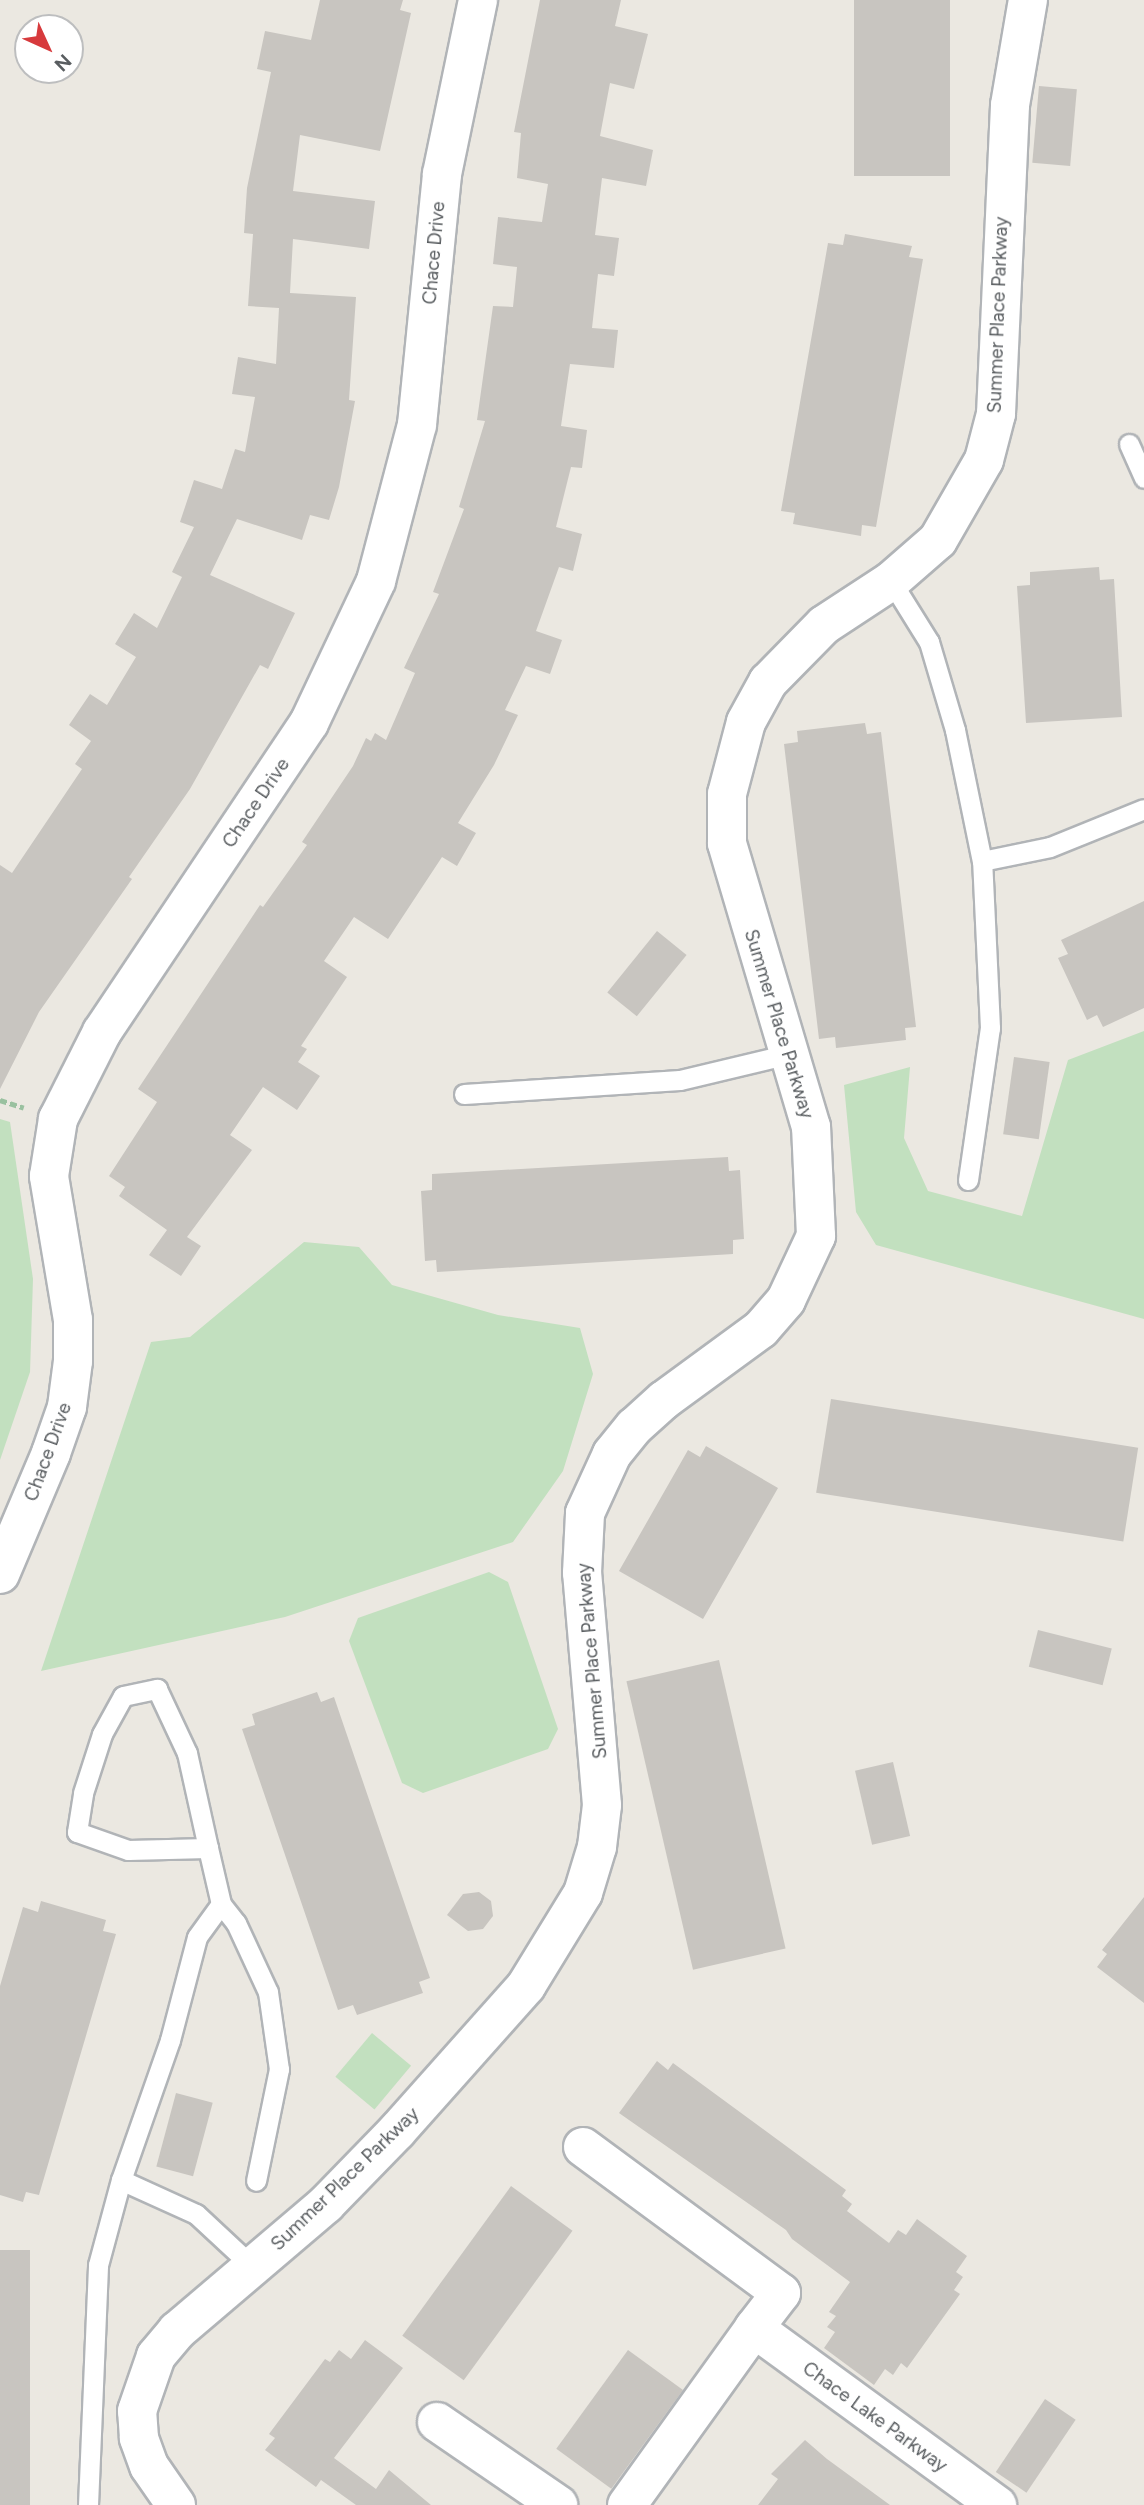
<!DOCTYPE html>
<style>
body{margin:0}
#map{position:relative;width:1144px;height:2505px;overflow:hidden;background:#ebe8e1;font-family:Figtree,sans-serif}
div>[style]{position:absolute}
.green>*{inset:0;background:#c2e0bf;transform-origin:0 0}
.building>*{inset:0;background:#c8c5c0;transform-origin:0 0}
.path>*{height:4.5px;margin-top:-2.25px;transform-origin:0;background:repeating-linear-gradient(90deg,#9ac1a0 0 7px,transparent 0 10.5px)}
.roads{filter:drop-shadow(2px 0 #b1b4b7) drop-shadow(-2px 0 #b1b4b7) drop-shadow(0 2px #b1b4b7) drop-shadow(0 -2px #b1b4b7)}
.lane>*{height:19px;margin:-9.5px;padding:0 9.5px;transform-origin:9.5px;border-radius:9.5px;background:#fff}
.street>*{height:38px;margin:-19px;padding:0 19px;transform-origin:19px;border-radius:19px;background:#fff}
span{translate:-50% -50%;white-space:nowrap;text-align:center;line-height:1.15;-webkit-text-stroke:5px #fff;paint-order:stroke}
.street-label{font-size:19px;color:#595d60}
.north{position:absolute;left:14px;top:14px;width:70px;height:70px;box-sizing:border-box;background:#fff;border:2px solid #bdbebf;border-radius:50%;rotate:135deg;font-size:19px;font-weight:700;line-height:28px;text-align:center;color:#595d60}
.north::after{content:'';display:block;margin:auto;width:24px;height:32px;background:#d73a3d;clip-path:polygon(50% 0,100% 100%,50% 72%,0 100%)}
</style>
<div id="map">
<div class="green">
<div style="clip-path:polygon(1144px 1031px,1144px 1319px,876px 1245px,856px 1212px,844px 1085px,910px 1067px,904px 1138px,928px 1191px,1022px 1216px,1068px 1060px)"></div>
<div style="clip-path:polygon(0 1119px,10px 1122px,33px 1279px,30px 1372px,0 1460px)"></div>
<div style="clip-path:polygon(304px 1242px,359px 1247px,392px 1285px,498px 1315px,580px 1328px,593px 1374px,563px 1471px,513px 1542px,285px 1617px,41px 1671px,151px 1342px,190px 1337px)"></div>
<div style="clip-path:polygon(489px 1572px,508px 1582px,558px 1729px,548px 1749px,423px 1793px,402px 1783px,349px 1641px,358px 1618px)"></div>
<div style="left:372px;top:2033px;width:51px;height:57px;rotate:40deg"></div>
</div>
<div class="building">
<div style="clip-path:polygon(320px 0,403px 0,400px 10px,411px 13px,380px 151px,300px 135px,293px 191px,375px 201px,369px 249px,293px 239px,290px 293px,356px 297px,349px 400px,355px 401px,339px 487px,329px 520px,310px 515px,302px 540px,237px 519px,210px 575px,295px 613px,268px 669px,260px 665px,190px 789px,129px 877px,132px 879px,39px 1012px,0 1089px,0 865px,12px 873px,82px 769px,75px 764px,91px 741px,69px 725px,90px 694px,107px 705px,136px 657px,115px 644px,134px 613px,157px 628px,182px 577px,172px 572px,194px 527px,180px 522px,194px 480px,222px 489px,235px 449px,245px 452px,255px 397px,232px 394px,238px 357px,276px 364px,279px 308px,248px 306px,253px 234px,244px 233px,247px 188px,271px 72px,257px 69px,265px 31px,311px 40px)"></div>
<div style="clip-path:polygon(540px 0,621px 0,615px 26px,648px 34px,634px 89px,610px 83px,600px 136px,653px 150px,646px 186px,602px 178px,595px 235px,619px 238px,614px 276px,598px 274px,592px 328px,618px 330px,614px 368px,570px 364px,561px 426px,587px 430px,582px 468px,571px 467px,556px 527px,582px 534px,573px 571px,559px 567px,536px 631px,562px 640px,550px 674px,526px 666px,505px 710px,518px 715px,494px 765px,458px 823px,476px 833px,457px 866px,442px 857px,388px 939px,354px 917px,324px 961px,347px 977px,301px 1046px,307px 1049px,298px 1062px,320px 1076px,297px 1110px,263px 1087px,230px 1135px,252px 1150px,187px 1237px,201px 1246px,181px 1276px,149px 1255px,167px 1230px,119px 1196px,125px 1187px,109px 1176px,157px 1102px,138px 1089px,260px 905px,263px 907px,307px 845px,302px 842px,353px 766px,366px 738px,371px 741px,375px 733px,386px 740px,415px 673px,404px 668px,439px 594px,433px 592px,464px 509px,459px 507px,485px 421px,477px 420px,493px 306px,513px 307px,517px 267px,493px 264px,498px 217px,542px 222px,548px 184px,517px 178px,521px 133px,514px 132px)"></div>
<div style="left:854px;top:0;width:96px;height:176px"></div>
<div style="left:1039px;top:86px;width:38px;height:77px;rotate:5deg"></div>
<div style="clip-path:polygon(845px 234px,912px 246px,909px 257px,923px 259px,876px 527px,862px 525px,861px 536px,793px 524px,795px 513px,781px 511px,828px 243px,843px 245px)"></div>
<div style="clip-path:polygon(1099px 567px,1100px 580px,1114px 579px,1122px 717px,1026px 723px,1017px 586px,1030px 585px,1030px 572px)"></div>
<div style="clip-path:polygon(865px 723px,867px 734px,881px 732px,916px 1027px,905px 1028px,906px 1040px,836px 1048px,835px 1037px,819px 1039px,784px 744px,798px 742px,797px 731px)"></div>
<div style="clip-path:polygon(1144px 901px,1144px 1008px,1103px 1027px,1097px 1015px,1087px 1020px,1058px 958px,1068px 954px,1061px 940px)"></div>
<div style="left:657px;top:931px;width:38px;height:79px;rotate:39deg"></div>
<div style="left:1014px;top:1057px;width:36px;height:78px;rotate:8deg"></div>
<div style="clip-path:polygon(728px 1157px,729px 1171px,740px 1170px,744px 1239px,733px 1240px,733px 1254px,437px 1272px,436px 1260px,425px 1261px,421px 1191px,432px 1190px,432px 1174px)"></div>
<div style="left:831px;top:1399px;width:311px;height:95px;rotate:9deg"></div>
<div style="clip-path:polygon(706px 1446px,778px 1488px,703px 1619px,619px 1571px,688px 1450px,700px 1457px)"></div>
<div style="left:1038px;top:1630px;width:76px;height:38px;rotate:14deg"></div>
<div style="left:719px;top:1660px;width:296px;height:95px;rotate:77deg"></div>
<div style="clip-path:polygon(317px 1692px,321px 1702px,334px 1697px,430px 1978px,419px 1982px,423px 1993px,357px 2015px,353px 2005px,338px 2010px,242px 1729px,255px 1725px,252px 1714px)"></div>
<div style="left:893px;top:1762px;width:76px;height:39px;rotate:77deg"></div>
<div style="clip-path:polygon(479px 1892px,491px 1901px,493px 1916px,483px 1929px,468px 1931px,447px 1915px,463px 1894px)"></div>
<div style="clip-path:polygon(1144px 1897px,1144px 2003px,1097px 1967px,1107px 1954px,1102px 1950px)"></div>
<div style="clip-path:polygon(41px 1901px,106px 1920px,103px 1931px,116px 1934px,39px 2195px,26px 2192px,23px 2202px,0 2195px,0 1986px,23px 1907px,38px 1912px)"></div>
<div style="clip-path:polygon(657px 2061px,668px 2070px,673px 2063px,846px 2190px,842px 2196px,852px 2204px,847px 2211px,889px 2243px,898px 2230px,906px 2235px,917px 2219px,967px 2256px,956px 2272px,963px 2277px,954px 2290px,960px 2294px,907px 2368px,901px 2363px,893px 2375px,885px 2369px,874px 2385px,824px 2348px,835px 2332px,827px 2327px,836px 2316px,829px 2312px,850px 2282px,792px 2239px,786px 2230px,619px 2113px)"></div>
<div style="left:176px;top:2093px;width:38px;height:76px;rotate:15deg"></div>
<div style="left:511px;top:2186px;width:76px;height:185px;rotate:36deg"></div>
<div style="left:0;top:2250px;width:30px;height:255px"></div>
<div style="clip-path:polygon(365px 2340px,403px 2368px,334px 2458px,376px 2489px,389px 2470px,431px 2505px,356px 2505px,321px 2480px,316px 2487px,265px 2450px,275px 2438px,269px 2434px,325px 2359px,330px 2362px,339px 2350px,351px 2359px)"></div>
<div style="left:628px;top:2350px;width:68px;height:122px;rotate:36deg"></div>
<div style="left:1045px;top:2399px;width:37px;height:88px;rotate:34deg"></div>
<div style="clip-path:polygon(805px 2440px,827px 2459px,890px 2505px,758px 2505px,778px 2479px,771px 2474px)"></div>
</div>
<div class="path">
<div style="left:0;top:1100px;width:25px;rotate:18deg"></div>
</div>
<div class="roads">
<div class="lane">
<div style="left:1129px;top:444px;width:37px;rotate:66deg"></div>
<div style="left:891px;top:581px;width:72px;rotate:58.1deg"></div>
<div style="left:929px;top:642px;width:92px;rotate:73.5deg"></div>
<div style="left:955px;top:730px;width:134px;rotate:78.4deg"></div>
<div style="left:982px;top:861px;width:69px;rotate:-11.6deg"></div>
<div style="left:1050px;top:847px;width:101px;rotate:-22deg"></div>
<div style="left:464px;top:1094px;width:216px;rotate:-3.7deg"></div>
<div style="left:680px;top:1080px;width:112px;rotate:-13.4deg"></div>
<div style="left:968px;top:1180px;width:154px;rotate:-81.8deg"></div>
<div style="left:990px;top:1028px;width:167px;rotate:-92.7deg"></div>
<div style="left:208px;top:1848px;width:80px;rotate:178.6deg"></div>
<div style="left:128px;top:1850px;width:54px;rotate:-160.6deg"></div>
<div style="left:77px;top:1832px;width:39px;rotate:-81deg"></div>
<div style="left:83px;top:1793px;width:62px;rotate:-72.1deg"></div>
<div style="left:102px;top:1734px;width:43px;rotate:-61.1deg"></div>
<div style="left:123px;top:1696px;width:35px;rotate:-12deg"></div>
<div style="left:157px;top:1689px;width:71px;rotate:64.9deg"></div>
<div style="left:187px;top:1753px;width:97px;rotate:77.5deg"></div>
<div style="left:208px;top:1848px;width:57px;rotate:76.9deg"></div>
<div style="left:121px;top:2180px;width:148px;rotate:-70.7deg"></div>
<div style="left:170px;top:2040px;width:106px;rotate:-75.3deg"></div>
<div style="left:197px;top:1937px;width:41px;rotate:-54deg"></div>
<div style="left:221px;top:1904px;width:24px;rotate:52deg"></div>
<div style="left:236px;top:1923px;width:76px;rotate:65.1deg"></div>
<div style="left:268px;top:1992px;width:78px;rotate:81.9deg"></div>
<div style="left:279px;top:2069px;width:114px;rotate:101.6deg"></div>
<div style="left:88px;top:2505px;width:240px;rotate:-87.6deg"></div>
<div style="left:98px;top:2265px;width:88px;rotate:-74.9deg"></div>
<div style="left:121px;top:2180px;width:82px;rotate:24.4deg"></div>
<div style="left:196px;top:2214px;width:78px;rotate:42.9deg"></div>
</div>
<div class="street">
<div style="left:0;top:1574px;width:131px;rotate:-67.1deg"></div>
<div style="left:51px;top:1453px;width:49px;rotate:-70.8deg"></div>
<div style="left:67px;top:1407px;width:46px;rotate:-82.6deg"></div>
<div style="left:73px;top:1361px;width:41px;rotate:-90deg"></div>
<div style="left:73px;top:1320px;width:146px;rotate:-99.5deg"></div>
<div style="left:49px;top:1176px;width:58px;rotate:-81deg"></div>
<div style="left:58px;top:1119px;width:97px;rotate:-63.2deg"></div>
<div style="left:102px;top:1032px;width:372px;rotate:-56.2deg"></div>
<div style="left:309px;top:723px;width:157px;rotate:-64.7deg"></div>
<div style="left:376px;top:581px;width:161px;rotate:-75.3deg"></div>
<div style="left:417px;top:425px;width:252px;rotate:-84.3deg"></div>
<div style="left:442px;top:174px;width:178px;rotate:-78.3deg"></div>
<div style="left:583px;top:2147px;width:246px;rotate:36.4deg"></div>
<div style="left:781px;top:2293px;width:44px;rotate:127.6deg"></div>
<div style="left:437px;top:2422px;width:147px;rotate:34.4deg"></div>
<div style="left:176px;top:2505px;width:47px;rotate:-124.7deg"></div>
<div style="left:149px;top:2466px;width:30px;rotate:-110deg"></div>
<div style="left:139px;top:2438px;width:27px;rotate:-94deg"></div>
<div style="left:137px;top:2411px;width:58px;rotate:-70.9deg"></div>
<div style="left:156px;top:2356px;width:33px;rotate:-50deg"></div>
<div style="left:177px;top:2331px;width:196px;rotate:-40.4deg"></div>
<div style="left:326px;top:2204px;width:102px;rotate:-45.8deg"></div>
<div style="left:397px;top:2131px;width:194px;rotate:-48.3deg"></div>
<div style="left:526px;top:1986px;width:109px;rotate:-58.5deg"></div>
<div style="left:583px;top:1893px;width:48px;rotate:-73.1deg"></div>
<div style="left:597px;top:1847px;width:42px;rotate:-83.2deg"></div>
<div style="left:602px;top:1805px;width:233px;rotate:-94.9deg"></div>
<div style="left:582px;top:1573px;width:60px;rotate:-87.1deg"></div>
<div style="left:585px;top:1513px;width:65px;rotate:-65.4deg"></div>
<div style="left:612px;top:1454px;width:35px;rotate:-51deg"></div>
<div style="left:634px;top:1427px;width:40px;rotate:-42deg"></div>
<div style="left:664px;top:1400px;width:120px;rotate:-36.2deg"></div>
<div style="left:761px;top:1329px;width:38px;rotate:-49deg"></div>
<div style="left:786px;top:1300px;width:71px;rotate:-64.9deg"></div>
<div style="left:816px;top:1236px;width:109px;rotate:-92.6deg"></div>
<div style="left:811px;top:1127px;width:296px;rotate:-106.5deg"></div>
<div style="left:727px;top:843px;width:49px;rotate:-90deg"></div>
<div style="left:727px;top:794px;width:74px;rotate:-75.2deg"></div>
<div style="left:746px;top:722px;width:46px;rotate:-61.2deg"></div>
<div style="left:768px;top:682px;width:80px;rotate:-45.5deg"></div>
<div style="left:824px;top:625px;width:80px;rotate:-33.3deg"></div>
<div style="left:891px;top:581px;width:62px;rotate:-41.1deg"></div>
<div style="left:938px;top:540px;width:92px;rotate:-60.1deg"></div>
<div style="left:984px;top:460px;width:48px;rotate:-75.4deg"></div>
<div style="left:996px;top:414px;width:309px;rotate:-87.4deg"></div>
<div style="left:1010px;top:105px;width:107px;rotate:-80.3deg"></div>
<div style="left:627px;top:2505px;width:218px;rotate:-54.3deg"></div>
<div style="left:754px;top:2328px;width:301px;rotate:36.1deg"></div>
</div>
</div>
<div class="street-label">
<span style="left:434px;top:253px;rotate:-85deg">Chace Drive</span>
<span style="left:998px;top:315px;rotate:-88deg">Summer Place Parkway</span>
<span style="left:256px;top:803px;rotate:-56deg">Chace Drive</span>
<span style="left:779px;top:1024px;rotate:73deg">Summer Place Parkway</span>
<span style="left:48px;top:1452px;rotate:-70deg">Chace Drive</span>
<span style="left:592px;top:1661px;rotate:-95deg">Summer Place Parkway</span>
<span style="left:345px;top:2179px;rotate:-44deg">Summer Place Parkway</span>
<span style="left:875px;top:2417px;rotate:36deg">Chace Lake Parkway</span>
</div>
<div class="north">N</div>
</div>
